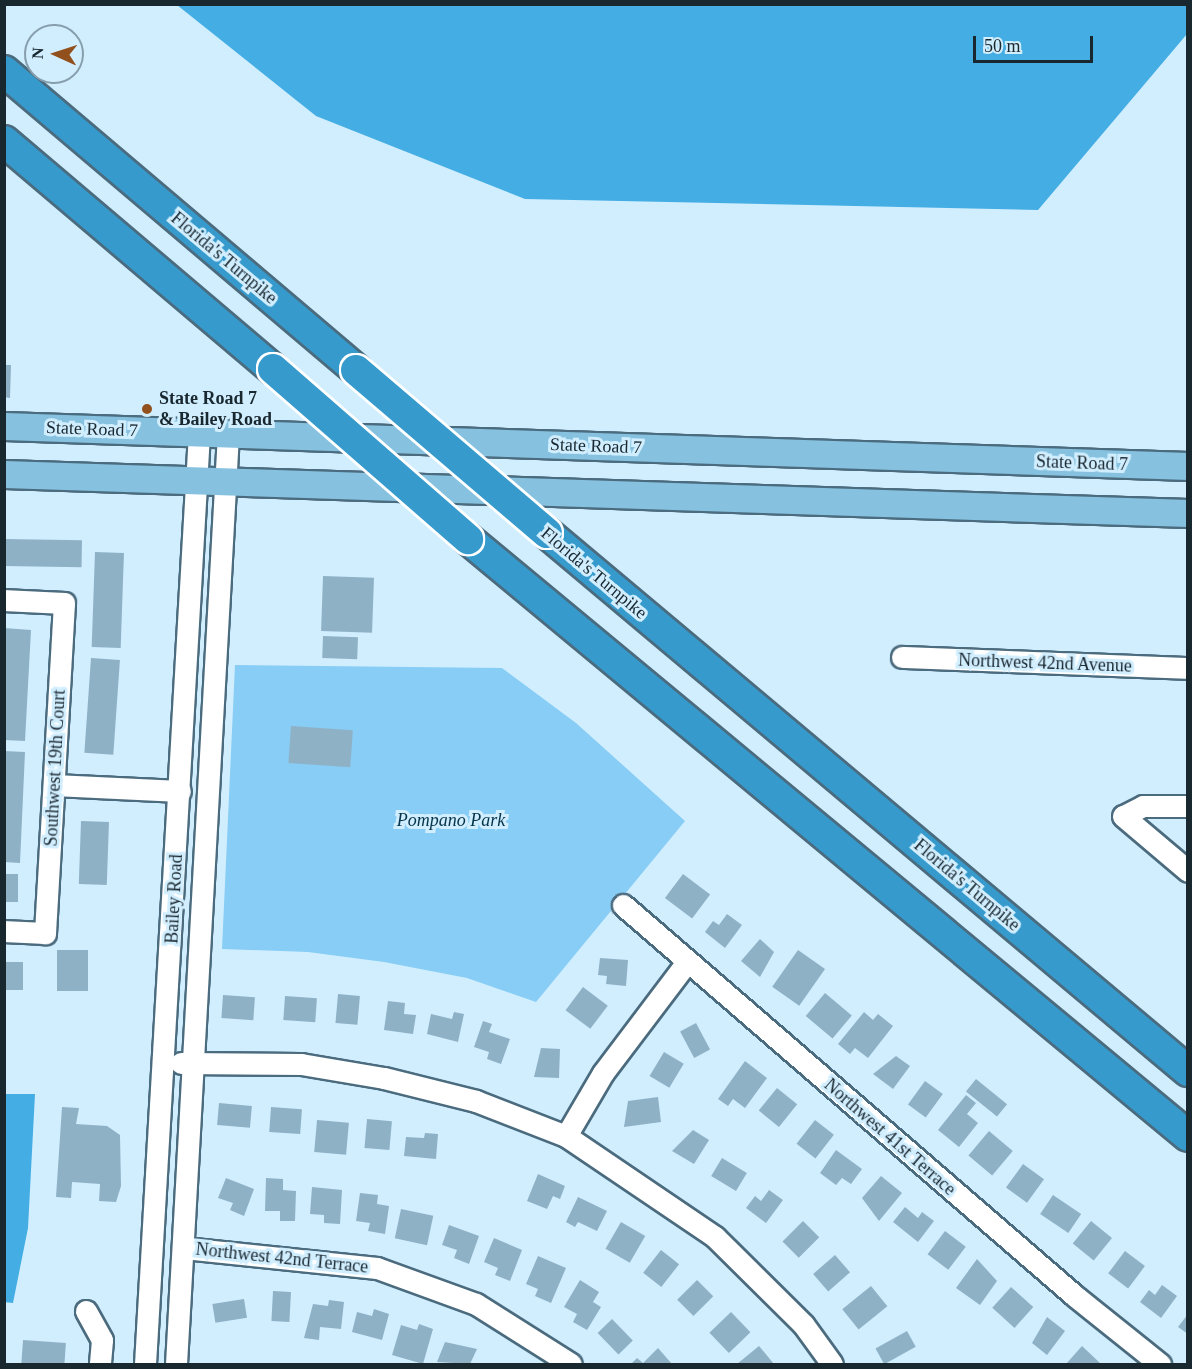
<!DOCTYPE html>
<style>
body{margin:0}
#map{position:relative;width:1192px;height:1369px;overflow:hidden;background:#d1eeff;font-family:"Times New Roman",serif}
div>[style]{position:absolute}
.green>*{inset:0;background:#87cdf5}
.water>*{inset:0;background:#44ade3}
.building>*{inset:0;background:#8fb1c6;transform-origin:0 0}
.roads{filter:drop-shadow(2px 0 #4b6b7e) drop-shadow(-2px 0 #4b6b7e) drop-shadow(0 2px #4b6b7e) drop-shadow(0 -2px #4b6b7e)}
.minor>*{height:21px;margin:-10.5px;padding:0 10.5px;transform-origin:10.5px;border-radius:10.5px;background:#fff}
.major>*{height:27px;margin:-13.5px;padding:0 13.5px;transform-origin:13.5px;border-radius:13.5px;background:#86c2e0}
.highway>*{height:30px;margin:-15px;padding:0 15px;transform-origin:15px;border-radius:15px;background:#369acc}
.bridges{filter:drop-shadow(2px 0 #fff) drop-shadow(-2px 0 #fff) drop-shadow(0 2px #fff) drop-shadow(0 -2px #fff)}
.highway-bridge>*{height:30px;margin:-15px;padding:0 15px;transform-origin:15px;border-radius:15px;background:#369acc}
.dots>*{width:16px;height:16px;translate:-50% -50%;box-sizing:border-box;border:3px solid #d1eeff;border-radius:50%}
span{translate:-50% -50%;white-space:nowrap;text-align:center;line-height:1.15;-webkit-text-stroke:6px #d1eeff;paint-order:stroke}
.street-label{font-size:18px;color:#19272f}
.poi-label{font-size:18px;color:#19272f;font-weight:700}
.left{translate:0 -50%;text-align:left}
.park-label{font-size:18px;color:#06354b;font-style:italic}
.frame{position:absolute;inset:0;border:6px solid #19272f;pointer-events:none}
.north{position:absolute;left:24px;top:24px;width:60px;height:60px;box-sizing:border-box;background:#d1eeff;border:2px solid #879eac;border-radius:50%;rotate:273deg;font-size:16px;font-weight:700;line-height:24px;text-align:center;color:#19272f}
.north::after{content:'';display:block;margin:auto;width:21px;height:27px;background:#91501c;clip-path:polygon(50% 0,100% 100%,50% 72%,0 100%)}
.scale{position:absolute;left:973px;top:36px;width:120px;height:27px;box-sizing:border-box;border:3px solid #19272f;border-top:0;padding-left:8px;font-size:18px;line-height:21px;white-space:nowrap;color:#19272f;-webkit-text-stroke:4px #d1eeff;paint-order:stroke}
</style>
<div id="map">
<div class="green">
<div style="clip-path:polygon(235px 665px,502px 668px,576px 723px,685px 821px,536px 1002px,467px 978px,384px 962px,308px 952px,222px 949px)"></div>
</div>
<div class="water">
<div style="clip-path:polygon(1187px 4px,1187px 34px,1038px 210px,525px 199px,316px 116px,177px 5px)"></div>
<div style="clip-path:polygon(4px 1094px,35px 1094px,28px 1228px,13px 1303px,4px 1302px)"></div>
</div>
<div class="building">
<div style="clip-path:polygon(4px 365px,11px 365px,10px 398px,4px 397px)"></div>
<div style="left:4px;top:539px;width:78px;height:27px;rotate:1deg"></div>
<div style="left:95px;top:552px;width:29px;height:95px;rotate:2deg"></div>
<div style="left:323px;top:576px;width:51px;height:55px;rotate:2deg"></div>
<div style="clip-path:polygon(4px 628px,31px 630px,25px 741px,4px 740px)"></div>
<div style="left:323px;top:636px;width:35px;height:22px;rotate:2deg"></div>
<div style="left:91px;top:658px;width:29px;height:95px;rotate:4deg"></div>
<div style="left:291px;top:726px;width:62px;height:37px;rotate:4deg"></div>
<div style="clip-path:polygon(4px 751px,25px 752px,20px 863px,4px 862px)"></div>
<div style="left:81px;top:821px;width:28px;height:63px;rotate:2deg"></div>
<div style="left:4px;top:874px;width:14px;height:28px"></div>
<div style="left:683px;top:874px;width:34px;height:30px;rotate:37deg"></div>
<div style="clip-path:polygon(727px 914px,742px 925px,725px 948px,705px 932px,713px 921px,719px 925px)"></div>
<div style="clip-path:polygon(760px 939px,774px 952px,760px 977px,741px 961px)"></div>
<div style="left:57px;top:950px;width:31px;height:41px"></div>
<div style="left:798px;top:950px;width:33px;height:45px;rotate:35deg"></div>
<div style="clip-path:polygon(600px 958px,628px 960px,626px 986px,606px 984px,607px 976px,598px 975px)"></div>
<div style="left:4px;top:962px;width:19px;height:28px"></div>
<div style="left:583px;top:987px;width:31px;height:29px;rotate:37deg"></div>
<div style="left:825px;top:993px;width:35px;height:30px;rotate:40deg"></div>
<div style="left:338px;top:994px;width:22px;height:29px;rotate:5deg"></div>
<div style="left:223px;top:995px;width:32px;height:23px;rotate:4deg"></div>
<div style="left:285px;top:996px;width:32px;height:24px;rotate:4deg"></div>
<div style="clip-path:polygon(388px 1001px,405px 1003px,404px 1014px,416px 1015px,413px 1034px,384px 1030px)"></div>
<div style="clip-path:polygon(454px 1012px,464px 1014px,458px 1042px,427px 1034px,431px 1014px,452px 1019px)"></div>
<div style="clip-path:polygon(864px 1012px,873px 1020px,878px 1014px,893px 1026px,868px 1058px,855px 1048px,850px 1054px,838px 1044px)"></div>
<div style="clip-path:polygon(483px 1021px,492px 1024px,489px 1032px,510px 1039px,501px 1064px,487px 1059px,489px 1052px,474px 1047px)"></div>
<div style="left:696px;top:1023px;width:30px;height:18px;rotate:62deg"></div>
<div style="clip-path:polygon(541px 1048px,560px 1049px,559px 1078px,534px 1077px)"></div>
<div style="left:664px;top:1052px;width:23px;height:28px;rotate:31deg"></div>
<div style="clip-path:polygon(896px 1056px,910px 1066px,893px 1089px,873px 1074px)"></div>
<div style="clip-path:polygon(745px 1061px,767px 1078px,745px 1108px,733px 1099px,728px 1106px,718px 1099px)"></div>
<div style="left:976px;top:1079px;width:40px;height:16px;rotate:39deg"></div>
<div style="left:925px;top:1081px;width:22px;height:29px;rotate:36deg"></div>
<div style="left:777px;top:1088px;width:26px;height:29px;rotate:39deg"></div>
<div style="clip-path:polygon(966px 1095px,976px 1103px,967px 1114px,978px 1123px,959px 1147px,938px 1130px)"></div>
<div style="clip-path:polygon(658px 1097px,661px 1122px,624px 1127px,628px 1101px)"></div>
<div style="left:219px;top:1103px;width:33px;height:22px;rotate:5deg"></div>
<div style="clip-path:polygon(62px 1107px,79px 1108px,76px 1124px,107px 1126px,120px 1135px,121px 1186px,116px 1202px,99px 1201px,100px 1184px,72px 1182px,71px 1198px,56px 1197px)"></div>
<div style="left:271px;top:1107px;width:31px;height:25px;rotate:4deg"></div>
<div style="left:367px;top:1119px;width:25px;height:29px;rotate:5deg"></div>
<div style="left:317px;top:1120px;width:32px;height:32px;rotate:5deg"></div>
<div style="left:815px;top:1120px;width:24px;height:30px;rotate:38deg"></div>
<div style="clip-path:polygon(693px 1130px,709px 1140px,694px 1164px,672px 1151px)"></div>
<div style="left:989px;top:1131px;width:31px;height:32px;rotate:40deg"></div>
<div style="clip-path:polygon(425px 1133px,438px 1134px,436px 1159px,404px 1156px,406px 1137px,424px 1138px)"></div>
<div style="clip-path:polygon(836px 1150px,862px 1169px,851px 1184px,842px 1178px,836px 1185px,820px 1173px)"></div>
<div style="left:722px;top:1158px;width:29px;height:21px;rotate:31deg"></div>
<div style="left:1023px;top:1164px;width:26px;height:29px;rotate:36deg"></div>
<div style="clip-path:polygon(538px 1174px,565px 1186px,560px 1199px,553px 1196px,547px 1209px,527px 1201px)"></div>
<div style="clip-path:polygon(881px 1176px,902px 1193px,879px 1221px,862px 1198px)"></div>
<div style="clip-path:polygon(226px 1178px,254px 1189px,244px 1216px,230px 1210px,233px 1203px,218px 1198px)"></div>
<div style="clip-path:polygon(266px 1178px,283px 1179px,283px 1190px,296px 1191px,295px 1221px,280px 1221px,280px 1211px,265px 1211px)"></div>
<div style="clip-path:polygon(312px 1187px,342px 1190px,340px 1224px,324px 1223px,324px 1215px,310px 1214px)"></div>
<div style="clip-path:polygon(769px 1190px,783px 1200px,766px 1223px,746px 1208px,755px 1196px,761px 1201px)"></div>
<div style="clip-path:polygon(360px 1193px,378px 1195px,377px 1204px,389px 1206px,385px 1234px,368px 1231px,370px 1223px,356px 1221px)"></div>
<div style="left:1053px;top:1195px;width:34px;height:23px;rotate:34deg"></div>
<div style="clip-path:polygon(578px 1197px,607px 1211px,597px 1231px,578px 1222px,575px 1227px,566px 1222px)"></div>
<div style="clip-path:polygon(905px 1207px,918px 1218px,922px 1212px,934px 1221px,918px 1242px,893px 1222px)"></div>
<div style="left:401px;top:1209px;width:33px;height:30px;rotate:12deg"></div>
<div style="left:803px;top:1221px;width:23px;height:29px;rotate:45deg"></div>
<div style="left:1091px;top:1221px;width:27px;height:29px;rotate:39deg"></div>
<div style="left:621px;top:1222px;width:28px;height:31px;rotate:30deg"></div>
<div style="clip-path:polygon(449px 1225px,479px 1236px,469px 1264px,454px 1258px,457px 1250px,442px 1245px)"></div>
<div style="left:945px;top:1231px;width:26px;height:29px;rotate:37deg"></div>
<div style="clip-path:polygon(494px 1238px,522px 1250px,510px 1281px,495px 1275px,498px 1268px,484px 1262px)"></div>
<div style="left:661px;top:1250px;width:23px;height:29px;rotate:38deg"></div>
<div style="left:1125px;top:1251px;width:25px;height:28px;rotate:37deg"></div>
<div style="left:835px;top:1255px;width:23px;height:29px;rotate:49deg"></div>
<div style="clip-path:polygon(538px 1256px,566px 1268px,551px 1303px,535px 1296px,538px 1289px,526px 1284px)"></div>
<div style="clip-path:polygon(977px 1259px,997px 1281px,980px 1305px,956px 1288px)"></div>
<div style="clip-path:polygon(580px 1280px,599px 1292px,593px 1302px,601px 1307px,587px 1330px,573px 1322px,577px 1314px,564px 1307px)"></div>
<div style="left:697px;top:1280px;width:23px;height:28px;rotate:45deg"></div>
<div style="clip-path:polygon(1162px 1285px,1177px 1296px,1161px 1318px,1140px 1302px,1149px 1290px,1155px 1295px)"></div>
<div style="left:871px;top:1286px;width:26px;height:37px;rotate:51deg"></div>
<div style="left:1011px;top:1287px;width:30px;height:28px;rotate:42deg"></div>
<div style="left:273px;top:1291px;width:18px;height:30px;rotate:3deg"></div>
<div style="left:244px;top:1299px;width:19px;height:32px;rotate:81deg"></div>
<div style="clip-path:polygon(329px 1300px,344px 1302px,341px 1329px,320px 1327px,319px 1340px,304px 1338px,313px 1304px,328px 1306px)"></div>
<div style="clip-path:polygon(374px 1309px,389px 1314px,382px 1340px,352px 1332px,357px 1312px,372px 1316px)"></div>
<div style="left:731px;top:1312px;width:28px;height:30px;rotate:46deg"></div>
<div style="clip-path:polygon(1188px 1314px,1188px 1334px,1178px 1327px)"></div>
<div style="clip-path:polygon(1047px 1317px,1065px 1331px,1047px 1355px,1032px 1343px)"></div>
<div style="left:612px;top:1319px;width:30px;height:20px;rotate:46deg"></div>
<div style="clip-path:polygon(419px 1324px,433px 1329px,423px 1364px,392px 1355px,401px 1325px,417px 1330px)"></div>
<div style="left:907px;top:1331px;width:18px;height:36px;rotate:61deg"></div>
<div style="left:23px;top:1340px;width:43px;height:23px;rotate:4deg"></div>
<div style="clip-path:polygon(445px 1342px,477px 1349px,470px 1364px,437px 1362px)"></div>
<div style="clip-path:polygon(759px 1346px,774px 1364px,737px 1364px)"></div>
<div style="clip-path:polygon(1082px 1346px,1100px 1363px,1099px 1364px,1066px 1364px)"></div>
<div style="clip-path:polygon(658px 1348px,672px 1364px,631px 1364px,637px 1358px,643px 1363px)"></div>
</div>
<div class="roads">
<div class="minor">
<div style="left:4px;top:600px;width:60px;rotate:2.9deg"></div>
<div style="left:64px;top:603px;width:331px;rotate:93.3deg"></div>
<div style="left:45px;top:933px;width:41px;rotate:-177.2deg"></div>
<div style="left:902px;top:657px;width:286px;rotate:2.2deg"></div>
<div style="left:54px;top:785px;width:126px;rotate:2.7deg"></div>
<div style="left:1188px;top:806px;width:45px;rotate:180deg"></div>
<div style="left:1143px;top:806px;width:22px;rotate:153deg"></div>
<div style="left:1123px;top:816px;width:85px;rotate:40.2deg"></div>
<div style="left:623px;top:905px;width:598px;rotate:40.86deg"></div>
<div style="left:1075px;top:1296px;width:109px;rotate:38.7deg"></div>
<div style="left:181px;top:1063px;width:120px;rotate:0.5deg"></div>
<div style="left:301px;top:1064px;width:84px;rotate:9.6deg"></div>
<div style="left:384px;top:1078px;width:95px;rotate:14deg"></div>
<div style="left:476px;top:1101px;width:97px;rotate:21.3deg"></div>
<div style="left:566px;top:1136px;width:180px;rotate:34.1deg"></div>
<div style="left:715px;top:1237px;width:124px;rotate:44.7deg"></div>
<div style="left:803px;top:1324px;width:49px;rotate:54.1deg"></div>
<div style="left:566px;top:1136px;width:73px;rotate:-59.6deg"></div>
<div style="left:603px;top:1073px;width:139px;rotate:-52.9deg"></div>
<div style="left:184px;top:1248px;width:194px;rotate:5.9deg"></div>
<div style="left:377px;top:1268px;width:105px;rotate:20deg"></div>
<div style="left:476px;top:1304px;width:112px;rotate:32.3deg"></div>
<div style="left:86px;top:1311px;width:33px;rotate:61deg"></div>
<div style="left:102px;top:1340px;width:24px;rotate:95deg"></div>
<div style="left:145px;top:1364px;width:933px;rotate:-86.68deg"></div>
<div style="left:176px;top:1364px;width:931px;rotate:-86.8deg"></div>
</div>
<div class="major">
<div style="left:4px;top:426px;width:1185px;rotate:1.93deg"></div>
<div style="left:4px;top:474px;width:1185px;rotate:1.89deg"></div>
</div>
<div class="highway">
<div style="left:4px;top:71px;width:462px;rotate:40.3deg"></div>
<div style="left:4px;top:141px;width:353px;rotate:40.3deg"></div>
<div style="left:547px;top:533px;width:837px;rotate:40.01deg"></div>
<div style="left:468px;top:539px;width:935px;rotate:39.66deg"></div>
</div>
</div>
<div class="bridges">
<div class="highway-bridge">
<div style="left:273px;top:369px;width:259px;rotate:41.1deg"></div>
<div style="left:356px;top:370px;width:251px;rotate:40.5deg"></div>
</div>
</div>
<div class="dots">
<div style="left:147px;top:409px;background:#91501c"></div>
</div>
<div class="street-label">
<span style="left:224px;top:258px;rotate:40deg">Florida's Turnpike</span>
<span style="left:92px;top:429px;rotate:2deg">State Road 7</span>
<span style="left:596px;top:446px;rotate:2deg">State Road 7</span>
<span style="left:1082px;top:463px;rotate:2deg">State Road 7</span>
<span style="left:594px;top:573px;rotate:40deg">Florida's Turnpike</span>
<span style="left:1045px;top:663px;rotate:2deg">Northwest 42nd Avenue</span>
<span style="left:55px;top:768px;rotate:-87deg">Southwest 19th Court</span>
<span style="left:967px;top:885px;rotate:40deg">Florida's Turnpike</span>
<span style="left:174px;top:899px;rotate:-87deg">Bailey Road</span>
<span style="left:890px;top:1137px;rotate:41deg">Northwest 41st Terrace</span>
<span style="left:282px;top:1258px;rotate:6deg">Northwest 42nd Terrace</span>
</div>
<div class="poi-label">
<span class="left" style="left:159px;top:409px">State Road 7<br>&amp; Bailey Road</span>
</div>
<div class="park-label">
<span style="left:451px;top:820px">Pompano Park</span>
</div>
<div class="frame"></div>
<div class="north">N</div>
<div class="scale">50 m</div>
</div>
